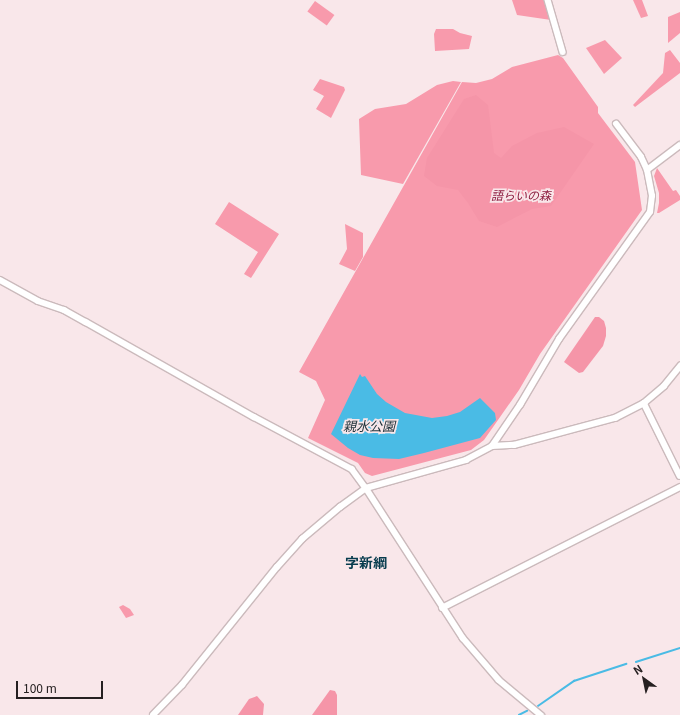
<!DOCTYPE html>
<meta charset="utf-8">
<style>
body{margin:0}
#map{position:relative;width:680px;height:715px;overflow:hidden;background:#f9e7ea;font-family:Georgia,"Noto Sans JP",serif}
div>[style]{position:absolute}
.green>*{inset:0;background:#f89aac;transform-origin:0 0}
.forest>*{inset:0;background:#f595a8}
.water>*{inset:0;background:#4abbe5}
.stream>*{height:1.5px;margin:-0.75px;padding:0 0.75px;transform-origin:0.75px;border-radius:0.75px;background:#4abbe5}
.roads{filter:drop-shadow(1px 0 #cbbabc) drop-shadow(-1px 0 #cbbabc) drop-shadow(0 1px #cbbabc) drop-shadow(0 -1px #cbbabc)}
.minor>*{height:5.5px;margin:-2.75px;padding:0 2.75px;transform-origin:2.75px;border-radius:2.75px;background:#fff}
span{translate:-50% -50%;white-space:nowrap;text-align:center;line-height:1.15;-webkit-text-stroke:3.5px #f9e7ea;paint-order:stroke}
.park-label{font-size:12px;color:#8e1f41;font-style:italic}
.water-label{font-size:13px;color:#1a2e36;font-style:italic}
.quarter-label{font-size:14px;color:#073c4e;font-weight:700}
.north{position:absolute;left:624px;top:659px;width:40px;height:40px;-webkit-text-stroke:3px #f9e7ea;paint-order:stroke;rotate:327deg;font-size:11px;font-weight:700;line-height:16px;text-align:center;color:#262021}
.north::after{content:'';display:block;margin:auto;width:14px;height:18px;background:#262021;clip-path:polygon(50% 0,100% 100%,50% 72%,0 100%)}
.scale{position:absolute;left:16px;top:681px;width:87px;height:18px;box-sizing:border-box;border:2px solid #262021;border-top:0;padding-left:5px;font-size:12px;line-height:14px;white-space:nowrap;color:#262021;-webkit-text-stroke:3px #f9e7ea;paint-order:stroke}
</style>
<div id="map">
<div class="green">
<div style="clip-path:polygon(512px 0,544px 0,551px 20px,517px 15px)"></div>
<div style="clip-path:polygon(633px 0,642px 0,648px 16px,641px 18px)"></div>
<div style="left:315px;top:1px;width:24px;height:13px;rotate:36deg"></div>
<div style="clip-path:polygon(680px 12px,680px 33px,668px 43px,668px 17px)"></div>
<div style="clip-path:polygon(436px 29px,453px 29px,460px 33px,472px 36px,469px 49px,435px 51px,434px 34px)"></div>
<div style="clip-path:polygon(605px 40px,622px 58px,604px 74px,586px 48px)"></div>
<div style="clip-path:polygon(670px 50px,680px 63px,680px 73px,635px 107px,633px 105px,663px 73px,665px 53px)"></div>
<div style="clip-path:polygon(558px 55px,563px 58px,598px 107px,598px 113px,635px 162px,642px 210px,540px 354px,519px 390px,484px 440px,471px 450px,372px 476px,365px 473px,358px 463px,308px 438px,325px 400px,316px 381px,299px 372px,462px 82px,476px 83px,492px 79px,512px 67px)"></div>
<div style="clip-path:polygon(320px 79px,344px 87px,345px 90px,331px 118px,316px 109px,324px 96px,313px 90px)"></div>
<div style="clip-path:polygon(453px 81px,461px 82px,403px 184px,361px 175px,359px 119px,375px 109px,406px 104px,437px 85px)"></div>
<div style="clip-path:polygon(657px 168px,673px 191px,676px 190px,680px 196px,680px 200px,659px 213px,657px 213px,659px 203px,659px 193px,654px 176px)"></div>
<div style="clip-path:polygon(229px 202px,279px 234px,251px 278px,244px 274px,258px 252px,215px 224px)"></div>
<div style="clip-path:polygon(345px 224px,363px 233px,363px 257px,355px 271px,339px 264px,347px 249px)"></div>
<div style="clip-path:polygon(123px 605px,130px 609px,134px 615px,126px 618px,119px 607px)"></div>
</div>
<div class="forest">
<div style="clip-path:polygon(476px 95px,488px 105px,494px 153px,501px 158px,512px 146px,537px 133px,564px 127px,594px 144px,551px 206px,532px 209px,497px 227px,479px 221px,468px 203px,458px 190px,437px 186px,424px 176px,427px 158px,464px 99px)"></div>
<div style="clip-path:polygon(595px 317px,599px 317px,604px 321px,606px 328px,606px 336px,603px 346px,583px 372px,579px 373px,564px 362px)"></div>
<div style="clip-path:polygon(330px 690px,335px 691px,337px 695px,337px 715px,312px 715px)"></div>
<div style="clip-path:polygon(257px 696px,264px 704px,263px 715px,238px 715px,249px 699px)"></div>
</div>
<div class="water">
<div style="clip-path:polygon(360px 374px,362px 377px,365px 376px,377px 394px,386px 402px,405px 413px,432px 418px,447px 416px,460px 412px,480px 398px,495px 413px,496px 420px,480px 438px,424px 453px,399px 459px,373px 458px,360px 455px,348px 448px,331px 434px)"></div>
</div>
<div class="stream">
<div style="left:636px;top:662px;width:46px;rotate:-17.7deg"></div>
<div style="left:538px;top:706px;width:44px;rotate:-34.8deg"></div>
<div style="left:574px;top:681px;width:55px;rotate:-18.1deg"></div>
<div style="left:519px;top:715px;width:9px;rotate:-27deg"></div>
</div>
<div class="roads">
<div class="minor">
<div style="left:548px;top:0;width:54px;rotate:73.9deg"></div>
<div style="left:647px;top:170px;width:41px;rotate:-37.1deg"></div>
<div style="left:0;top:280px;width:43px;rotate:28.9deg"></div>
<div style="left:38px;top:301px;width:28px;rotate:19deg"></div>
<div style="left:64px;top:310px;width:25px;rotate:29deg"></div>
<div style="left:86px;top:322px;width:193px;rotate:29.5deg"></div>
<div style="left:254px;top:417px;width:111px;rotate:28deg"></div>
<div style="left:352px;top:469px;width:24px;rotate:54deg"></div>
<div style="left:366px;top:488px;width:179px;rotate:57.1deg"></div>
<div style="left:463px;top:638px;width:55px;rotate:49.4deg"></div>
<div style="left:499px;top:680px;width:55px;rotate:39.8deg"></div>
<div style="left:644px;top:403px;width:81px;rotate:63.7deg"></div>
<div style="left:492px;top:446px;width:22px;rotate:-3deg"></div>
<div style="left:514px;top:445px;width:105px;rotate:-15deg"></div>
<div style="left:615px;top:418px;width:33px;rotate:-27deg"></div>
<div style="left:644px;top:403px;width:26px;rotate:-40deg"></div>
<div style="left:664px;top:386px;width:26px;rotate:-51deg"></div>
<div style="left:442px;top:608px;width:267px;rotate:-26.9deg"></div>
<div style="left:153px;top:715px;width:42px;rotate:-46deg"></div>
<div style="left:182px;top:685px;width:151px;rotate:-51.2deg"></div>
<div style="left:277px;top:567px;width:38px;rotate:-48deg"></div>
<div style="left:302px;top:539px;width:50px;rotate:-40.1deg"></div>
<div style="left:340px;top:507px;width:32px;rotate:-36deg"></div>
<div style="left:366px;top:488px;width:104px;rotate:-15.6deg"></div>
<div style="left:466px;top:460px;width:30px;rotate:-28deg"></div>
<div style="left:492px;top:446px;width:50px;rotate:-55.7deg"></div>
<div style="left:520px;top:405px;width:77px;rotate:-59.4deg"></div>
<div style="left:559px;top:339px;width:156px;rotate:-54.4deg"></div>
<div style="left:650px;top:212px;width:16px;rotate:-83deg"></div>
<div style="left:652px;top:196px;width:26px;rotate:-101deg"></div>
<div style="left:647px;top:170px;width:14px;rotate:-115deg"></div>
<div style="left:641px;top:157px;width:41px;rotate:-127.1deg"></div>
</div>
</div>
<div class="park-label">
<span style="left:521px;top:195px">語らいの森</span>
</div>
<div class="water-label">
<span style="left:369px;top:426px">親水公園</span>
</div>
<div class="quarter-label">
<span style="left:366px;top:562px">字新綱</span>
</div>
<div class="north">N</div>
<div class="scale">100 m</div>
</div>
